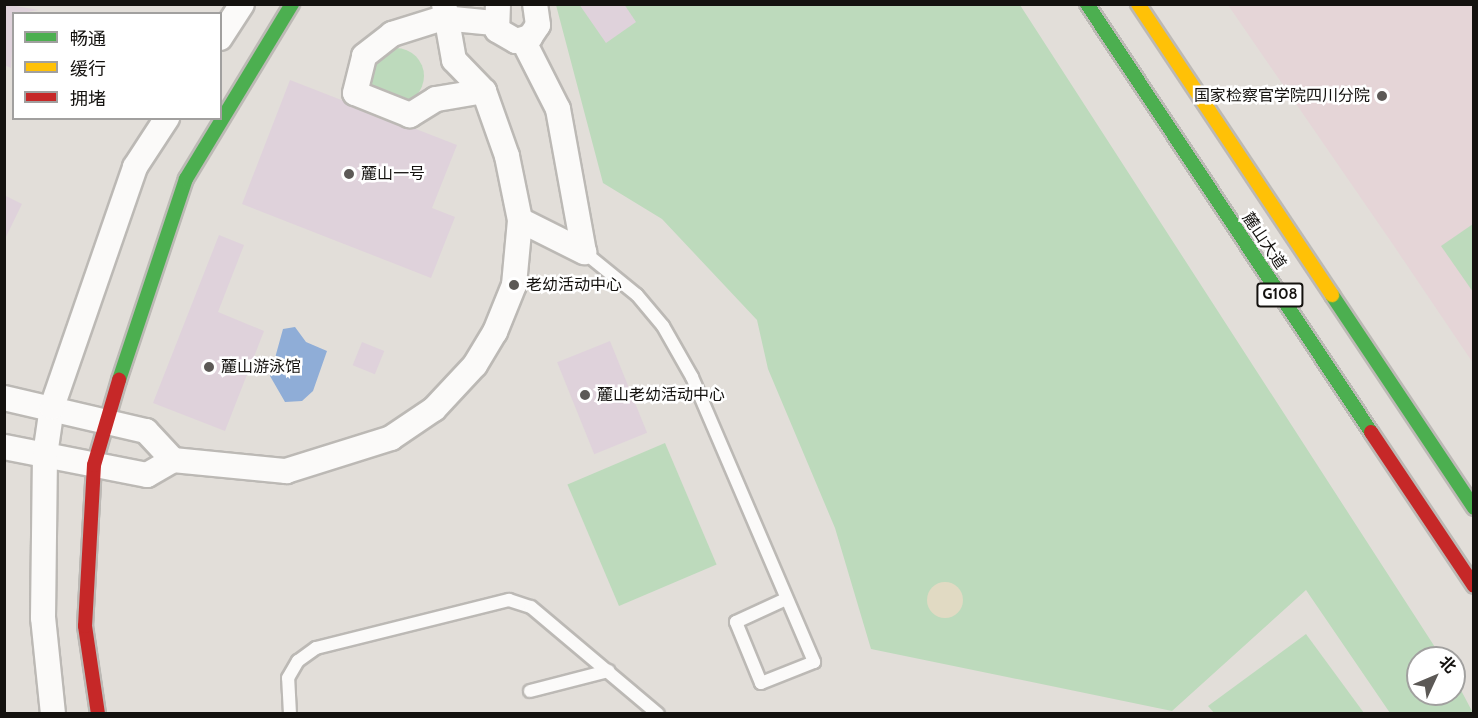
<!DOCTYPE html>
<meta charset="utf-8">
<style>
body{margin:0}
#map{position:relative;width:1478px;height:718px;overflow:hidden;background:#e2ded9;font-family:Cabin,"Noto Sans SC",sans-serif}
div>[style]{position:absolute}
.education>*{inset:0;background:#e5d5d7}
.green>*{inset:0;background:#bddabc;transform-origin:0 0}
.round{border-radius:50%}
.sand>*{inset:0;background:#e1dac3}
.water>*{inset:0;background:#8fadd7}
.building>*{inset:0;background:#dfd2db;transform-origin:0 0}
.roads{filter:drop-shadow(2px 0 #bcb9b5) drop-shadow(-2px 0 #bcb9b5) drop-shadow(0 2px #bcb9b5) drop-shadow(0 -2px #bcb9b5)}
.lane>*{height:12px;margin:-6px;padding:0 6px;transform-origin:6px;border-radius:6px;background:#fbfaf9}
.street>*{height:24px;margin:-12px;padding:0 12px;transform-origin:12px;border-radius:12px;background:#fbfaf9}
.fast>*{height:14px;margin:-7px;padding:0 7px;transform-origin:7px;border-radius:7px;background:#4caf50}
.slow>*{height:14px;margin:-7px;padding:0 7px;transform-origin:7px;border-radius:7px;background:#ffc107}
.jam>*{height:14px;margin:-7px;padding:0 7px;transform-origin:7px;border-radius:7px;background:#c62828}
.dots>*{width:16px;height:16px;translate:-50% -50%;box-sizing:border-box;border:3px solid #fff;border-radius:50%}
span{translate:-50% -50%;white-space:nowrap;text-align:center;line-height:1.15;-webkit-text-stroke:5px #fff;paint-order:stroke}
.shield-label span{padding:2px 4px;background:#fff;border:2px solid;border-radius:4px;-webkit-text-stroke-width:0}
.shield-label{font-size:15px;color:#14120f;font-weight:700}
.poi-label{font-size:16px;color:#14120f}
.right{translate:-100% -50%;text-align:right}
.left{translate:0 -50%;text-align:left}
.street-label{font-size:16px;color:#14120f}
.frame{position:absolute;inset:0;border:6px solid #14120f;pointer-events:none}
.legend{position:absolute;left:12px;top:12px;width:210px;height:108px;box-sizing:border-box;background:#fff;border:2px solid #a1a09f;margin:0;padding:8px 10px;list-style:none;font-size:18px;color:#14120f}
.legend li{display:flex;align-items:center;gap:12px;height:30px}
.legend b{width:30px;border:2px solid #a1a09f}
.north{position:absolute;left:1406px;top:646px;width:60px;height:60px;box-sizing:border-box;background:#fff;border:2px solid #a1a09f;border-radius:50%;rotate:46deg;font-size:16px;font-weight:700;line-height:24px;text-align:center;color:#14120f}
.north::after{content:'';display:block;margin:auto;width:21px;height:27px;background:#5c5956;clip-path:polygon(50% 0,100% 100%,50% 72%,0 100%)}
</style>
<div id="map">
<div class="education">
<div style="clip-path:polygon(1228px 5px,1473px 5px,1473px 363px,1394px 246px)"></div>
</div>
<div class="green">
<div style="clip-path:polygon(556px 5px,1020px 5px,1442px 658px,1418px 658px,1418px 694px,1454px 694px,1454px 677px,1473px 713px,1390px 713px,1306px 590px,1172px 711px,871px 649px,835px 528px,768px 369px,757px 320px,662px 219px,603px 183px)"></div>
<div class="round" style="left:368px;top:48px;width:56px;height:56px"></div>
<div style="clip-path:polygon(1473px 224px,1473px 292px,1441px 246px)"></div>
<div style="left:665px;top:443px;width:132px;height:106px;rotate:67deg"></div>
<div style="clip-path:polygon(1306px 634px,1364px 713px,1214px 713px,1208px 706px)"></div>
</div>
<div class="sand">
<div class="round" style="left:927px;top:582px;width:36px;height:36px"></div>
</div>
<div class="water">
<div style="clip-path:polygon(295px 327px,306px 342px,327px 351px,313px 391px,302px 401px,285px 402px,270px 376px,283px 329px)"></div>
</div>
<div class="building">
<div style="clip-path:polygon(4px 4px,39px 10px,14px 14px,11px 68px,4px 65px)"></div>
<div style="clip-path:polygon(579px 4px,624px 4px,636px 22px,606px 43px)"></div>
<div style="clip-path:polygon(290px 80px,457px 145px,432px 208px,455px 217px,431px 278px,242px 204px)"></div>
<div style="clip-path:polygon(4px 195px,22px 204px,4px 241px)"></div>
<div style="clip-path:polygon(219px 235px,244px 245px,218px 312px,264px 331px,225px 431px,153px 403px)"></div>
<div style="left:610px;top:341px;width:99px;height:57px;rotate:68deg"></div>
<div style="left:362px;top:342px;width:24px;height:25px;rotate:22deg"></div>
</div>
<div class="roads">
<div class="lane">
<div style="left:584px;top:252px;width:68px;rotate:39.1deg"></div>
<div style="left:637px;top:295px;width:40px;rotate:50deg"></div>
<div style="left:663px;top:326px;width:59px;rotate:60.4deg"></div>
<div style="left:692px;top:377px;width:310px;rotate:66.8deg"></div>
<div style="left:814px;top:662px;width:57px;rotate:158.4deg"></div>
<div style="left:761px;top:683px;width:66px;rotate:-112.3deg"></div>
<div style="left:736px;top:622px;width:55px;rotate:-24.7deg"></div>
<div style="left:530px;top:691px;width:81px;rotate:-14.4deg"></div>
<div style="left:290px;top:714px;width:36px;rotate:-93deg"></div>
<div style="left:288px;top:678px;width:20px;rotate:-60deg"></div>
<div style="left:298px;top:661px;width:22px;rotate:-36deg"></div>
<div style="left:316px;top:648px;width:199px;rotate:-14deg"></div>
<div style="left:509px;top:600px;width:23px;rotate:18deg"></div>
<div style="left:531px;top:607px;width:166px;rotate:40.1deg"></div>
</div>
<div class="street">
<div style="left:498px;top:4px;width:26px;rotate:92deg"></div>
<div style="left:497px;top:30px;width:22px;rotate:30deg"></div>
<div style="left:516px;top:41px;width:15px;rotate:-16deg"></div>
<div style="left:530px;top:37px;width:14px;rotate:-56deg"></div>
<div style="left:538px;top:25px;width:21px;rotate:-98deg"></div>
<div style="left:220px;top:38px;width:40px;rotate:-57.1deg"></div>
<div style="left:523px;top:40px;width:77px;rotate:63.1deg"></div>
<div style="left:558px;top:109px;width:145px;rotate:79.7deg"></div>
<div style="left:484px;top:91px;width:49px;rotate:170.5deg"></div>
<div style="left:436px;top:99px;width:31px;rotate:148deg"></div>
<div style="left:410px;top:115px;width:59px;rotate:-158.2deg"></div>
<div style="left:355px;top:93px;width:38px;rotate:-76deg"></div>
<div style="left:364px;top:56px;width:36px;rotate:-38deg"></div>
<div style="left:392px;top:34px;width:53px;rotate:-17.4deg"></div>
<div style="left:443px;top:18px;width:51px;rotate:5.6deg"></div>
<div style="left:520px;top:220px;width:72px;rotate:26.6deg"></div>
<div style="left:4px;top:398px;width:146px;rotate:13.1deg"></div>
<div style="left:146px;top:431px;width:40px;rotate:47deg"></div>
<div style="left:173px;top:460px;width:30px;rotate:150deg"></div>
<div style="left:147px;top:475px;width:146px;rotate:-168.9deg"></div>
<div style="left:173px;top:460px;width:114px;rotate:5.6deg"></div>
<div style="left:286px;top:471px;width:110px;rotate:-17.4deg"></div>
<div style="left:391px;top:438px;width:52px;rotate:-34deg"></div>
<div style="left:434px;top:409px;width:60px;rotate:-47deg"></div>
<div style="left:475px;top:365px;width:39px;rotate:-59deg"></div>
<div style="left:495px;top:332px;width:51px;rotate:-68deg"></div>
<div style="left:514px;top:285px;width:65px;rotate:-84.7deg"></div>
<div style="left:520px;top:220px;width:65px;rotate:-101.5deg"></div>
<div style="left:507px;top:156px;width:69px;rotate:-109.5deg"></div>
<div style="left:484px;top:91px;width:43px;rotate:-134.1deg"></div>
<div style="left:454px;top:60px;width:57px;rotate:-100.1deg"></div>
<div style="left:53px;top:714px;width:97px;rotate:-95.9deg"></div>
<div style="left:43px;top:618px;width:163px;rotate:-89.3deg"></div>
<div style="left:45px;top:455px;width:49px;rotate:-81.7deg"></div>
<div style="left:52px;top:407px;width:254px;rotate:-70.9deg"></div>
<div style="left:135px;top:167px;width:59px;rotate:-56.9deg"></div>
</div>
<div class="fast">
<div style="left:1087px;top:4px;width:514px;rotate:56.43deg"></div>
<div style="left:1332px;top:295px;width:256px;rotate:56.3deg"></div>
<div style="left:119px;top:380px;width:212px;rotate:-71.6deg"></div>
<div style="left:186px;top:179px;width:205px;rotate:-58.8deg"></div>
</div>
<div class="slow">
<div style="left:1138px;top:4px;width:350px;rotate:56.3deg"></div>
</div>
<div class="jam">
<div style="left:1371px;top:432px;width:185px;rotate:56.2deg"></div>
<div style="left:98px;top:714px;width:89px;rotate:-98.4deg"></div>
<div style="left:85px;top:626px;width:161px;rotate:-86.8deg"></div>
<div style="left:94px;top:465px;width:89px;rotate:-73.6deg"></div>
</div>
</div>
<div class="dots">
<div style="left:1382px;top:96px;background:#5c5956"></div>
<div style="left:349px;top:174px;background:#5c5956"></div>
<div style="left:514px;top:285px;background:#5c5956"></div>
<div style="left:209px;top:367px;background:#5c5956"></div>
<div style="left:585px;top:395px;background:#5c5956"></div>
</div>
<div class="shield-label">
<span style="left:1280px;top:295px">G108</span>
</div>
<div class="poi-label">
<span class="right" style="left:1370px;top:96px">国家检察官学院四川分院</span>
<span class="left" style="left:361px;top:174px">麓山一号</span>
<span class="left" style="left:526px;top:285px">老幼活动中心</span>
<span class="left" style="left:221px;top:367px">麓山游泳馆</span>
<span class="left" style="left:597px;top:395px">麓山老幼活动中心</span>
</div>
<div class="street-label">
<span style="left:1264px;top:241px;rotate:56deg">麓山大道</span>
</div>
<div class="frame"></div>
<ul class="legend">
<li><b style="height:8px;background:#4caf50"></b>畅通</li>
<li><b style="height:8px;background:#ffc107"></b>缓行</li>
<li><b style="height:8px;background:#c62828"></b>拥堵</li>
</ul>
<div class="north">北</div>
</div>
